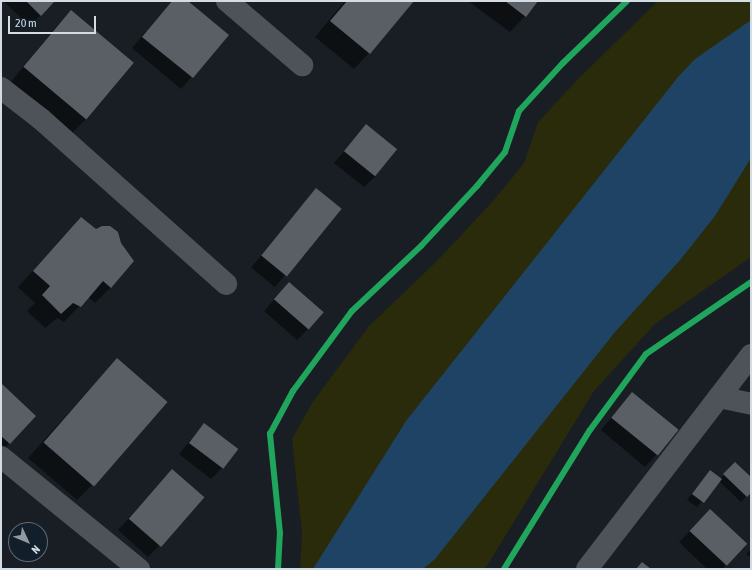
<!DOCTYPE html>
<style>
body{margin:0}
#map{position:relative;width:752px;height:570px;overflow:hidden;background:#181e24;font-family:"Asap Condensed",sans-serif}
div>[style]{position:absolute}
.green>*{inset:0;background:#292b0a}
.water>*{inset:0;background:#1f4365}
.shadow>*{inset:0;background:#0007;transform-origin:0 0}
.building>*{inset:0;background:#595f65;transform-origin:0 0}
.street>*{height:22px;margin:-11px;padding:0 11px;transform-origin:11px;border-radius:11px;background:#4e5359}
.cycleway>*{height:6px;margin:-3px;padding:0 3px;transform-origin:3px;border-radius:3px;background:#20a55d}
span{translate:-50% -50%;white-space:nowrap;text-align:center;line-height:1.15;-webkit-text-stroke:4px #121e2a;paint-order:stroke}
.frame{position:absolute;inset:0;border:2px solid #d4dce4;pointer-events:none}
.north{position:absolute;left:8px;top:522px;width:40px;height:40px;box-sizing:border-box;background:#121e2a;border:1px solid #606a74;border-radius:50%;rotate:134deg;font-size:11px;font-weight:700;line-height:16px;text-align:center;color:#d4dce4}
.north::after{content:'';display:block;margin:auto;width:14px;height:18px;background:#929aa1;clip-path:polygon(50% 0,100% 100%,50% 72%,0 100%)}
.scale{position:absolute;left:8px;top:16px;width:88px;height:18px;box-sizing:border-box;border:2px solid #d4dce4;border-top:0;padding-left:5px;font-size:12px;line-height:14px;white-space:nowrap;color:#d4dce4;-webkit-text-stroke:3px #121e2a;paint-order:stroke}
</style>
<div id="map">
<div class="green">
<div style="clip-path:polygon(658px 1px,751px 1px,751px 257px,655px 324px,594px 391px,485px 569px,300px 569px,302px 533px,292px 439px,312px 403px,369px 326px,437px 261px,493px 201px,524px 163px,538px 122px,579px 78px)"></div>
</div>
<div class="water">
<div style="clip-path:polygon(751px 20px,751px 158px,715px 216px,681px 259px,615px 332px,435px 559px,423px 569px,313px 569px,406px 421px,678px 77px,695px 59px)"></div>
</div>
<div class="shadow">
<div style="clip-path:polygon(3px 1px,54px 1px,30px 26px)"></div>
<div style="clip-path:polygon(172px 1px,187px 1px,228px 35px,181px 89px,132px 48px)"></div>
<div style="clip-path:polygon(345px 1px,412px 1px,369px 53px,354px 69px,315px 37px)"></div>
<div style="clip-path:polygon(468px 1px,537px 1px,525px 16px,510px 32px)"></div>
<div style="clip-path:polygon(71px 11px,87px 118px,71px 134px,10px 83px,56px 27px)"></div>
<div style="clip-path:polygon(366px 126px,376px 176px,364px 187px,334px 163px)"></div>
<div style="left:316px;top:190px;width:31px;height:101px;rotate:40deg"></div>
<div style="clip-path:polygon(81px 219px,96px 231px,111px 287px,95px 303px,88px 297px,64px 322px,57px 318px,45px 328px,27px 311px,35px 303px,18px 287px)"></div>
<div style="clip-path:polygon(289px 283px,308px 329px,297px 340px,264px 311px)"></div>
<div style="clip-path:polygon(117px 359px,92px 485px,77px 500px,28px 458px)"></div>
<div style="clip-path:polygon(1px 385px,9px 443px,1px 452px)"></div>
<div style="clip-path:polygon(632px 393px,656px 455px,645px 467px,601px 430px)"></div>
<div style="clip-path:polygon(204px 424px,222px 468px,211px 479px,179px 454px)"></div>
<div style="clip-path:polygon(735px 463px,751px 479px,751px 491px,741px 502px,719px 481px,697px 507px,687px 500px,710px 471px,720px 479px)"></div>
<div style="clip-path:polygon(161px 482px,159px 546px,148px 557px,118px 530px)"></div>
<div style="clip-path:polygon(710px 510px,746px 544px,722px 569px,707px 569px,679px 542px)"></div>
<div style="clip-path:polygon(751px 549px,751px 558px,746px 554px)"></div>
</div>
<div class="building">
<div style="clip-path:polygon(26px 1px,55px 1px,41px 16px)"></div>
<div style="clip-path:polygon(172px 1px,188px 1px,229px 35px,193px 78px,142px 37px)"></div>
<div style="clip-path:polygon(347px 1px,414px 1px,370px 54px,330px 21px)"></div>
<div style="clip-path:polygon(505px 1px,538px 1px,526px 17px)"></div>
<div style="left:71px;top:10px;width:82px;height:74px;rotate:40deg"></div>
<div style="left:366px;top:124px;width:40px;height:35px;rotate:39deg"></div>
<div style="left:316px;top:188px;width:33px;height:87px;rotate:39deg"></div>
<div style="clip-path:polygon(81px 217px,96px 229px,102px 226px,110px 226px,118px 232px,121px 243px,134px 261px,111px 288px,103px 281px,81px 307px,73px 303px,61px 314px,42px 295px,50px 286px,33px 271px)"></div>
<div style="left:289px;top:282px;width:46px;height:23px;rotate:41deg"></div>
<div style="left:117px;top:358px;width:67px;height:112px;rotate:41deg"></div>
<div style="clip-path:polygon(1px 383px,36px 416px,10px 444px,1px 436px)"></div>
<div style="left:632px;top:392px;width:60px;height:33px;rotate:39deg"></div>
<div style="left:204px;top:423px;width:43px;height:25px;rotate:37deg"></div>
<div style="clip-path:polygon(735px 462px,751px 477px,751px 493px,747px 497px,723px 474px)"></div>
<div style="left:172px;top:469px;width:43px;height:66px;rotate:41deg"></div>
<div style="left:710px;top:470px;width:15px;height:30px;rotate:37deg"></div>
<div style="left:710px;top:509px;width:51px;height:30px;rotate:43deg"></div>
<div style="clip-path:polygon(642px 562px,651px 569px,636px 569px)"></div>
</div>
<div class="street">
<div style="left:227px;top:1px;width:99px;rotate:40.5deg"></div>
<div style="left:1px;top:88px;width:51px;rotate:37.8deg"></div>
<div style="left:41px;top:119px;width:248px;rotate:41.7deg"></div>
<div style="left:719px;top:397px;width:33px;rotate:12deg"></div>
<div style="left:1px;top:457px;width:178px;rotate:39.1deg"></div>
<div style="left:587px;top:569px;width:270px;rotate:-52.5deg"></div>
</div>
<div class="cycleway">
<div style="left:278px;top:569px;width:36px;rotate:-87deg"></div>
<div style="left:280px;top:533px;width:100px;rotate:-95.8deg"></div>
<div style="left:270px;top:434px;width:49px;rotate:-61.9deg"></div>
<div style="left:293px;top:391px;width:99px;rotate:-53.6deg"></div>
<div style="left:352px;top:311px;width:95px;rotate:-43.3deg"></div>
<div style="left:421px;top:246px;width:82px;rotate:-47deg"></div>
<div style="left:477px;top:186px;width:44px;rotate:-50.5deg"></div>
<div style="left:505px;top:152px;width:43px;rotate:-71.1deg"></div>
<div style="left:519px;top:111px;width:65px;rotate:-47.5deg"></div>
<div style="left:563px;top:63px;width:89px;rotate:-44.1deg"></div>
<div style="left:504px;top:569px;width:163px;rotate:-58.3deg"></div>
<div style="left:590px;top:430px;width:94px;rotate:-53.6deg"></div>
<div style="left:646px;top:354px;width:127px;rotate:-34.4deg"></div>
</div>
<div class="frame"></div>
<div class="north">N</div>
<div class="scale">20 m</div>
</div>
